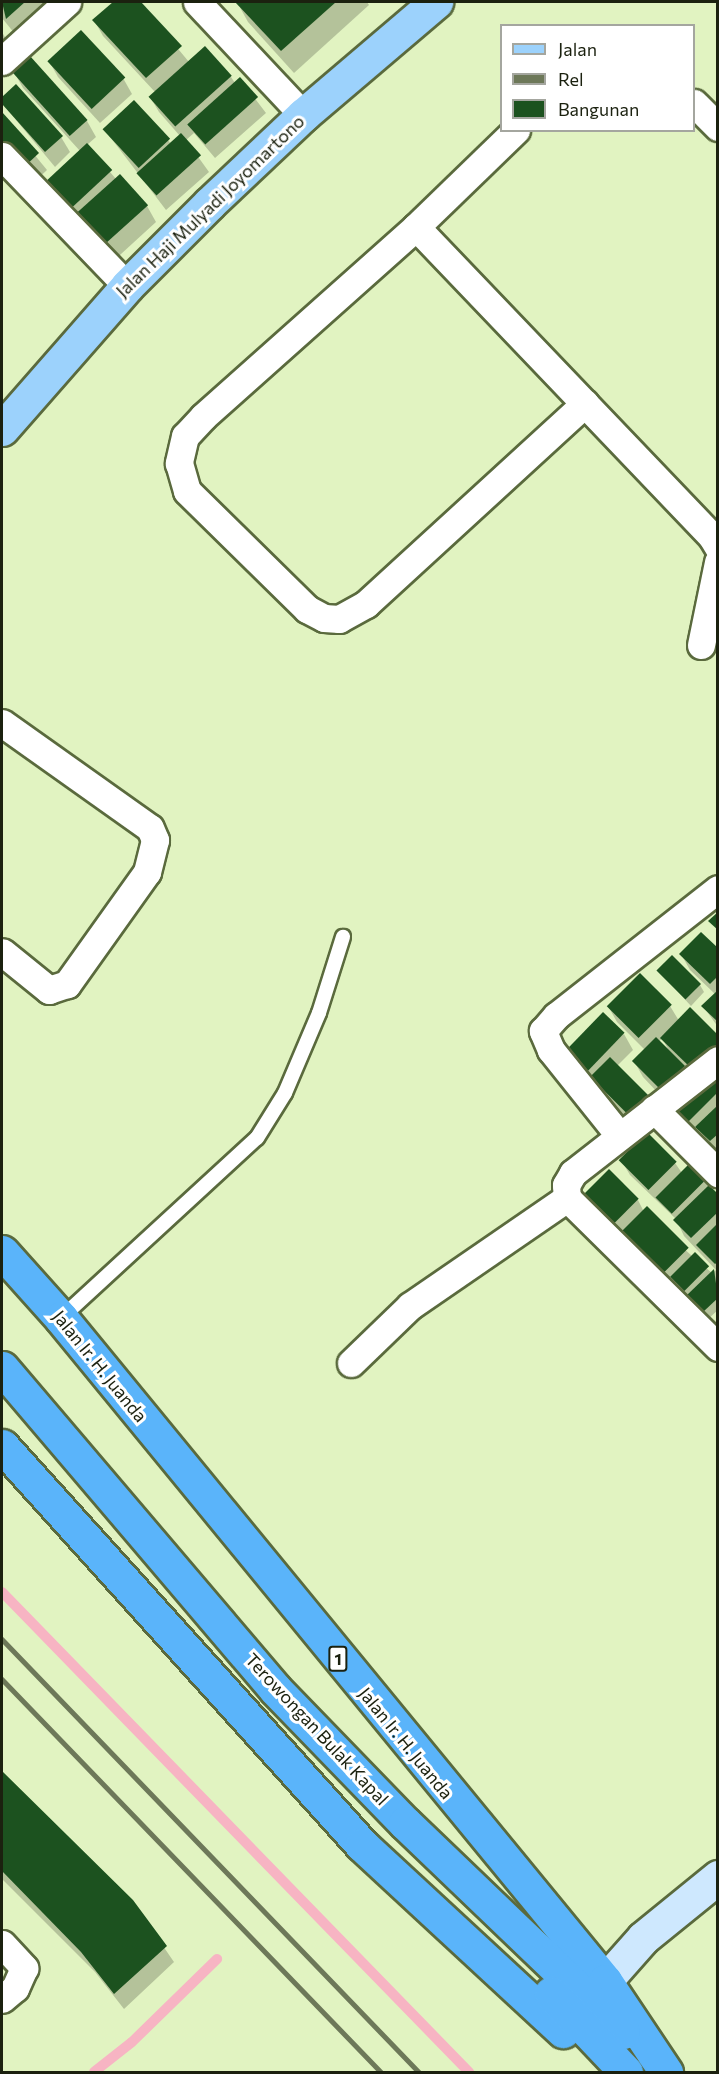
<!DOCTYPE html>
<style>
body{margin:0}
#map{position:relative;width:719px;height:2074px;overflow:hidden;background:#e1f3c1;font-family:Commissioner,sans-serif}
div>[style]{position:absolute}
.shadow>*{inset:0;background:#0003}
.stream>*{height:10px;margin:-5px;padding:0 5px;transform-origin:5px;border-radius:5px;background:#f7b4c3}
.building>*{inset:0;background:#1c521f;transform-origin:0 0}
.roads{filter:drop-shadow(2px 0 #5a6a3d) drop-shadow(-2px 0 #5a6a3d) drop-shadow(0 2px #5a6a3d) drop-shadow(0 -2px #5a6a3d)}
.lane>*{height:14px;margin:-7px;padding:0 7px;transform-origin:7px;border-radius:7px;background:#fff}
.street>*{height:27px;margin:-13.5px;padding:0 13.5px;transform-origin:13.5px;border-radius:13.5px;background:#fff}
.secondary>*{height:33px;margin:-16.5px;padding:0 16.5px;transform-origin:16.5px;border-radius:16.5px;background:#cee8fe}
.primary>*{height:33px;margin:-16.5px;padding:0 16.5px;transform-origin:16.5px;border-radius:16.5px;background:#9cd2fc}
.highway>*{height:33px;margin:-16.5px;padding:0 16.5px;transform-origin:16.5px;border-radius:16.5px;background:#5ab4fa}
.rail>*{height:4.5px;margin:-2.25px;padding:0 2.25px;transform-origin:2.25px;border-radius:2.25px;background:#6d7859}
span{translate:-50% -50%;white-space:nowrap;text-align:center;line-height:1.15;-webkit-text-stroke:6px #fff;paint-order:stroke}
.shield-label span{padding:2px 4px;background:#fff;border:2px solid;border-radius:4px;-webkit-text-stroke-width:0}
.shield-label{font-size:16px;color:#1b210f;font-weight:700}
.street-label{font-size:18px;color:#1b210f}
.frame{position:absolute;inset:0;border:3px solid #1b210f;pointer-events:none}
.legend{position:absolute;left:500px;top:24px;width:195px;height:108px;box-sizing:border-box;background:#fff;border:2px solid #a4a69f;margin:0;padding:8px 10px;list-style:none;font-size:18px;color:#1b210f}
.legend li{display:flex;align-items:center;gap:12px;height:30px}
.legend b{width:30px;border:2px solid #a4a69f}
</style>
<div id="map">
<div class="shadow">
<div style="clip-path:polygon(2px 2px,51px 2px,15px 34px,2px 18px)"></div>
<div style="clip-path:polygon(116px 2px,139px 2px,189px 62px,231px 77px,235px 83px,240px 79px,266px 113px,215px 158px,194px 133px,186px 140px,209px 172px,166px 210px,104px 129px,168px 140px,171px 144px,180px 136px,159px 112px,150px 97px,155px 92px,103px 36px,94px 20px)"></div>
<div style="clip-path:polygon(237px 2px,367px 2px,369px 5px,294px 73px,248px 22px)"></div>
<div style="clip-path:polygon(2px 32px,10px 46px,2px 53px)"></div>
<div style="clip-path:polygon(30px 58px,87px 121px,96px 137px,87px 145px,116px 179px,120px 176px,147px 206px,156px 222px,109px 265px,49px 202px,80px 151px,23px 88px,14px 72px)"></div>
<div style="clip-path:polygon(49px 61px,123px 78px,132px 94px,100px 123px,58px 77px)"></div>
<div style="clip-path:polygon(16px 87px,61px 137px,70px 152px,55px 167px,2px 103px)"></div>
<div style="clip-path:polygon(2px 115px,47px 170px,33px 183px,2px 148px)"></div>
<div style="clip-path:polygon(718px 951px,718px 1027px,703px 1006px,715px 994px,690px 970px,681px 954px)"></div>
<div style="clip-path:polygon(659px 971px,700px 985px,704px 992px,691px 1006px)"></div>
<div style="clip-path:polygon(evenodd,608px 1006px,670px 1006px,718px 1085px,718px 1161px,711px 1150px,714px 1147px,696px 1126px,692px 1129px,643px 1077px,634px 1061px,645px 1050px,617px 1022px,608px 1006px,662px 1038px,668px 1049px,659px 1042px,662px 1038px)"></div>
<div style="clip-path:polygon(624px 1034px,633px 1050px,617px 1066px,641px 1132px,575px 1067px)"></div>
<div style="clip-path:polygon(621px 1160px,675px 1163px,682px 1173px,688px 1167px,718px 1196px,718px 1310px,708px 1319px,676px 1285px,672px 1289px,648px 1264px,626px 1235px,623px 1238px,595px 1211px,586px 1195px,638px 1200px,644px 1212px,692px 1256px,712px 1273px,716px 1270px,684px 1236px,676px 1219px,630px 1175px)"></div>
<div style="clip-path:polygon(2px 1773px,132px 1901px,174px 1962px,124px 2009px,95px 1972px,2px 1879px)"></div>
</div>
<div class="stream">
<div style="left:2px;top:1592px;width:670px;rotate:45.79deg"></div>
<div style="left:94px;top:2072px;width:48px;rotate:-38.3deg"></div>
<div style="left:132px;top:2042px;width:119px;rotate:-44.3deg"></div>
</div>
<div class="building">
<div style="clip-path:polygon(2px 2px,25px 2px,6px 19px)"></div>
<div style="clip-path:polygon(113px 2px,141px 2px,182px 46px,146px 78px,92px 20px)"></div>
<div style="clip-path:polygon(235px 2px,336px 2px,281px 51px)"></div>
<div style="left:81px;top:30px;width:65px;height:46px;rotate:47deg"></div>
<div style="left:205px;top:46px;width:40px;height:76px;rotate:48deg"></div>
<div style="left:30px;top:56px;width:86px;height:24px;rotate:48deg"></div>
<div style="left:240px;top:77px;width:27px;height:71px;rotate:48deg"></div>
<div style="clip-path:polygon(16px 84px,63px 136px,45px 152px,2px 104px,2px 97px)"></div>
<div style="left:134px;top:100px;width:53px;height:43px;rotate:47deg"></div>
<div style="clip-path:polygon(2px 112px,39px 153px,23px 168px,2px 144px)"></div>
<div style="left:181px;top:133px;width:30px;height:60px;rotate:48deg"></div>
<div style="left:87px;top:143px;width:37px;height:66px;rotate:47deg"></div>
<div style="left:120px;top:174px;width:42px;height:67px;rotate:48deg"></div>
<div style="clip-path:polygon(718px 912px,718px 930px,708px 921px)"></div>
<div style="clip-path:polygon(701px 932px,718px 948px,718px 976px,710px 984px,679px 954px)"></div>
<div style="left:672px;top:955px;width:41px;height:22px;rotate:45deg"></div>
<div style="left:640px;top:973px;width:45px;height:47px;rotate:45deg"></div>
<div style="clip-path:polygon(718px 990px,718px 1022px,701px 1006px)"></div>
<div style="clip-path:polygon(690px 1007px,718px 1035px,718px 1050px,695px 1072px,660px 1038px)"></div>
<div style="left:603px;top:1012px;width:30px;height:55px;rotate:44deg"></div>
<div style="left:656px;top:1037px;width:41px;height:34px;rotate:45deg"></div>
<div style="left:610px;top:1057px;width:58px;height:28px;rotate:45deg"></div>
<div style="clip-path:polygon(709px 1075px,718px 1083px,718px 1092px,687px 1123px,674px 1110px)"></div>
<div style="clip-path:polygon(718px 1105px,718px 1134px,710px 1141px,695px 1127px)"></div>
<div style="left:647px;top:1132px;width:42px;height:40px;rotate:45deg"></div>
<div style="left:688px;top:1165px;width:23px;height:46px;rotate:45deg"></div>
<div style="left:609px;top:1169px;width:42px;height:36px;rotate:45deg"></div>
<div style="clip-path:polygon(709px 1185px,718px 1194px,718px 1212px,691px 1238px,673px 1220px)"></div>
<div style="left:647px;top:1206px;width:59px;height:35px;rotate:45deg"></div>
<div style="clip-path:polygon(718px 1223px,718px 1262px,715px 1264px,696px 1245px)"></div>
<div style="left:695px;top:1252px;width:20px;height:35px;rotate:45deg"></div>
<div style="clip-path:polygon(714px 1269px,718px 1298px,703px 1312px,686px 1296px)"></div>
<div style="clip-path:polygon(2px 1771px,133px 1900px,167px 1946px,114px 1994px,81px 1952px,2px 1871px)"></div>
</div>
<div class="roads">
<div class="lane">
<div style="left:61px;top:1318px;width:266px;rotate:-42.6deg"></div>
<div style="left:257px;top:1138px;width:53px;rotate:-58.1deg"></div>
<div style="left:285px;top:1093px;width:87px;rotate:-67deg"></div>
<div style="left:319px;top:1013px;width:80px;rotate:-72.5deg"></div>
</div>
<div class="street">
<div style="left:197px;top:2px;width:155px;rotate:46.8deg"></div>
<div style="left:2px;top:61px;width:88px;rotate:-42.2deg"></div>
<div style="left:694px;top:103px;width:34px;rotate:45deg"></div>
<div style="left:516px;top:130px;width:139px;rotate:135.9deg"></div>
<div style="left:416px;top:227px;width:285px;rotate:138.3deg"></div>
<div style="left:203px;top:417px;width:26px;rotate:133deg"></div>
<div style="left:185px;top:436px;width:28px;rotate:103deg"></div>
<div style="left:179px;top:463px;width:29px;rotate:74deg"></div>
<div style="left:187px;top:491px;width:168px;rotate:44.5deg"></div>
<div style="left:307px;top:609px;width:19px;rotate:28deg"></div>
<div style="left:324px;top:618px;width:15px;rotate:4deg"></div>
<div style="left:339px;top:619px;width:31px;rotate:-29deg"></div>
<div style="left:366px;top:604px;width:297px;rotate:-42.5deg"></div>
<div style="left:2px;top:156px;width:180px;rotate:46.1deg"></div>
<div style="left:416px;top:227px;width:429px;rotate:46.3deg"></div>
<div style="left:712px;top:537px;width:12px;rotate:59deg"></div>
<div style="left:701px;top:645px;width:85px;rotate:-78.4deg"></div>
<div style="left:2px;top:723px;width:181px;rotate:35.4deg"></div>
<div style="left:150px;top:828px;width:13px;rotate:67deg"></div>
<div style="left:155px;top:840px;width:33px;rotate:104deg"></div>
<div style="left:147px;top:872px;width:138px;rotate:125.5deg"></div>
<div style="left:67px;top:984px;width:19px;rotate:162deg"></div>
<div style="left:49px;top:990px;width:60px;rotate:-141deg"></div>
<div style="left:718px;top:1060px;width:184px;rotate:142.1deg"></div>
<div style="left:573px;top:1173px;width:14px;rotate:120deg"></div>
<div style="left:566px;top:1185px;width:13px;rotate:86deg"></div>
<div style="left:567px;top:1198px;width:212px;rotate:44.6deg"></div>
<div style="left:654px;top:1109px;width:91px;rotate:45deg"></div>
<div style="left:619px;top:1135px;width:109px;rotate:-128.7deg"></div>
<div style="left:551px;top:1050px;width:21px;rotate:-113deg"></div>
<div style="left:543px;top:1031px;width:20px;rotate:-49deg"></div>
<div style="left:556px;top:1016px;width:206px;rotate:-38.1deg"></div>
<div style="left:351px;top:1363px;width:82px;rotate:-44deg"></div>
<div style="left:410px;top:1306px;width:191px;rotate:-34.5deg"></div>
<div style="left:2px;top:1944px;width:33px;rotate:47deg"></div>
<div style="left:24px;top:1968px;width:22px;rotate:114deg"></div>
<div style="left:15px;top:1988px;width:17px;rotate:140deg"></div>
</div>
<div class="secondary">
<div style="left:605px;top:1981px;width:57px;rotate:-48.5deg"></div>
<div style="left:643px;top:1938px;width:97px;rotate:-39.1deg"></div>
</div>
<div class="primary">
<div style="left:2px;top:429px;width:190px;rotate:-48.8deg"></div>
<div style="left:127px;top:286px;width:117px;rotate:-45deg"></div>
<div style="left:210px;top:203px;width:128px;rotate:-43.4deg"></div>
<div style="left:303px;top:115px;width:175px;rotate:-40.4deg"></div>
</div>
<div class="highway">
<div style="left:2px;top:1252px;width:89px;rotate:48.2deg"></div>
<div style="left:61px;top:1318px;width:858px;rotate:50.63deg"></div>
<div style="left:605px;top:1981px;width:110px;rotate:56.2deg"></div>
<div style="left:2px;top:1368px;width:421px;rotate:49.6deg"></div>
<div style="left:275px;top:1689px;width:187px;rotate:45.9deg"></div>
<div style="left:405px;top:1823px;width:302px;rotate:43.8deg"></div>
<div style="left:2px;top:1446px;width:537px;rotate:47.94deg"></div>
<div style="left:362px;top:1845px;width:274px;rotate:42.8deg"></div>
<div style="left:551px;top:1993px;width:109px;rotate:46.5deg"></div>
</div>
</div>
<div class="rail">
<div style="left:2px;top:1639px;width:601px;rotate:46.08deg"></div>
<div style="left:2px;top:1679px;width:546px;rotate:46.04deg"></div>
</div>
<div class="shield-label">
<span style="left:338px;top:1659px">1</span>
</div>
<div class="street-label">
<span style="left:210px;top:206px;rotate:-44deg">Jalan Haji Mulyadi Joyomartono</span>
<span style="left:100px;top:1366px;rotate:51deg">Jalan Ir. H. Juanda</span>
<span style="left:317px;top:1729px;rotate:47deg">Terowongan Bulak Kapal</span>
<span style="left:406px;top:1743px;rotate:51deg">Jalan Ir. H. Juanda</span>
</div>
<div class="frame"></div>
<ul class="legend">
<li><b style="height:8px;background:#9cd2fc"></b>Jalan</li>
<li><b style="height:8px;background:#6d7859"></b>Rel</li>
<li><b style="height:16px;background:#1c521f"></b>Bangunan</li>
</ul>
</div>
